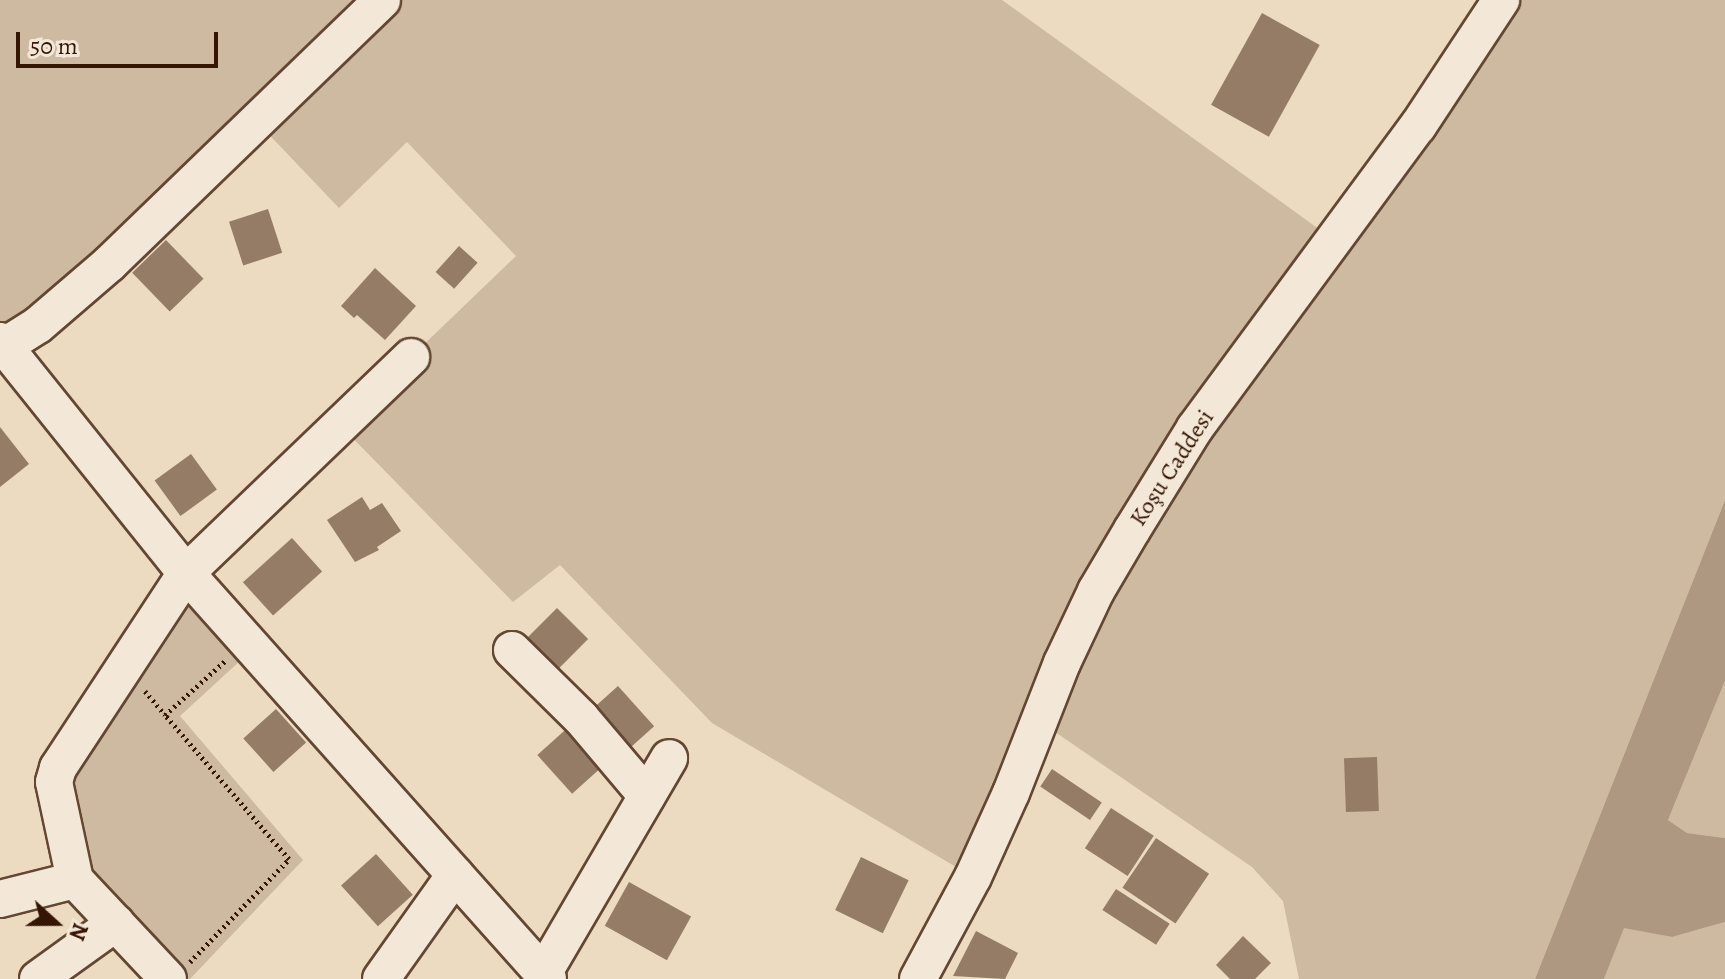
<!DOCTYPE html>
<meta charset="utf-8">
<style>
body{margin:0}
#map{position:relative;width:1725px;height:979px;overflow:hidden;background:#ecdbc1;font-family:Alegreya,serif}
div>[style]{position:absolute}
.green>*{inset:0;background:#cdbaa1}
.water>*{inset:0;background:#ae9881}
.building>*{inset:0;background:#947c66;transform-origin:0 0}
.path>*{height:5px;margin-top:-2.5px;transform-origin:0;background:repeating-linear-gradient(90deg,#351604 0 2px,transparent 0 6px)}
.roads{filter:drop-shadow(2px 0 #634733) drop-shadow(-2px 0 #634733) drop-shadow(0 2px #634733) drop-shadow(0 -2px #634733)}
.minor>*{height:36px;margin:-18px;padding:0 18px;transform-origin:18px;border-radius:18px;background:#f3e8d7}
span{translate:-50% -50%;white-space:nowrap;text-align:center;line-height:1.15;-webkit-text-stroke:8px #f3e8d7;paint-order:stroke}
.street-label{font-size:24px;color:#351604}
.north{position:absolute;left:16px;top:883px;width:80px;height:80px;-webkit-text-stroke:6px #f3e8d7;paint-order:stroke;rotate:111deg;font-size:22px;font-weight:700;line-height:32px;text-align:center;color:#351604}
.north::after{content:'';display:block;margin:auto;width:28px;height:36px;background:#351604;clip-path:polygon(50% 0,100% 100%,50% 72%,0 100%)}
.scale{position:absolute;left:16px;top:32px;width:202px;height:36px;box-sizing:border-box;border:4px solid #351604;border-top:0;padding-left:10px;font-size:24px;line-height:28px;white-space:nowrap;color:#351604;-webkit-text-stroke:6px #f3e8d7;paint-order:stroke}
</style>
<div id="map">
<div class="green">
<div style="clip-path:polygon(0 0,1002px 0,1334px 240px,1501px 0,1725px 0,1725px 500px,1535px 979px,1299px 979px,1283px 901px,1252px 867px,1039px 721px,973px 877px,712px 723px,560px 565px,513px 602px,340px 425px,516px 256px,407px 142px,339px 208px,257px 122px,0 349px)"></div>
<div style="clip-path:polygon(186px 573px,253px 649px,180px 716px,303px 860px,190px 979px,168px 979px,75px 880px,58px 768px)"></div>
<div style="clip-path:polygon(1725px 681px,1725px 838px,1687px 833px,1668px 820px)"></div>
<div style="clip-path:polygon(1725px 922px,1725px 979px,1604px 979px,1624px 927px,1672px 937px)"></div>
</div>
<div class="water">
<div style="clip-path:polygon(1725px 500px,1725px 681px,1668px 820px,1687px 833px,1725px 838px,1725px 922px,1672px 937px,1624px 928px,1604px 979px,1535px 979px)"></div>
</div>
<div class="building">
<div style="left:1262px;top:13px;width:66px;height:105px;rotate:29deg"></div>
<div style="left:268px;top:209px;width:46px;height:41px;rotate:72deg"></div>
<div style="left:166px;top:240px;width:54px;height:47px;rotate:46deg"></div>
<div style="left:459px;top:246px;width:25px;height:35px;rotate:42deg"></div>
<div style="clip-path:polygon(375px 268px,416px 306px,385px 340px,357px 315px,354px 318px,341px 306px)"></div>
<div style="clip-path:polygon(0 427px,29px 464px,0 487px)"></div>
<div style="left:191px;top:454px;width:44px;height:45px;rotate:54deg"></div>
<div style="clip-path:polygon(362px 497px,370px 510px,382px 503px,401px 531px,377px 547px,379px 550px,355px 562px,327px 520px)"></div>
<div style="left:292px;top:538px;width:45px;height:66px;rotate:48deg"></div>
<div style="left:557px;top:608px;width:44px;height:52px;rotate:45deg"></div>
<div style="left:618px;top:686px;width:54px;height:42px;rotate:48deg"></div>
<div style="left:276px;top:709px;width:45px;height:44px;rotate:48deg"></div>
<div style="left:573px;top:723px;width:52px;height:48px;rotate:48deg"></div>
<div style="left:1377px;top:757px;width:54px;height:33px;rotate:88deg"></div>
<div style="left:1052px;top:769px;width:60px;height:21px;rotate:34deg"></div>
<div style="left:1111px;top:808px;width:51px;height:48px;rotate:33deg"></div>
<div style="left:1156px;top:838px;width:64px;height:60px;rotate:34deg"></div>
<div style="left:376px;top:854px;width:55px;height:47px;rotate:48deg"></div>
<div style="left:861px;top:857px;width:53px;height:59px;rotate:26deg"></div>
<div style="left:629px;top:882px;width:71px;height:50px;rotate:29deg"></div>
<div style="left:1116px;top:889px;width:64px;height:25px;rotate:33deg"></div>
<div style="clip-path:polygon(976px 931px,1018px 953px,1005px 979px,953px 976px)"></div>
<div style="clip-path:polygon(1243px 936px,1271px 963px,1255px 979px,1230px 979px,1216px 965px)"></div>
</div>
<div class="path">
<div style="left:145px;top:691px;width:31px;rotate:50deg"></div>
<div style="left:190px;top:962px;width:143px;rotate:-46.1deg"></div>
<div style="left:289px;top:859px;width:190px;rotate:-130.7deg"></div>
<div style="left:165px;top:715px;width:81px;rotate:-42deg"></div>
</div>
<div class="roads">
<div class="minor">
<div style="left:0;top:341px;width:297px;rotate:51.3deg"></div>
<div style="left:186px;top:573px;width:544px;rotate:48.28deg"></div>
<div style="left:0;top:349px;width:45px;rotate:-32.3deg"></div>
<div style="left:38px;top:325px;width:95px;rotate:-40.7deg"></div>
<div style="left:110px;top:263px;width:378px;rotate:-44deg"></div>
<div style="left:512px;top:650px;width:97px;rotate:44.6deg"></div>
<div style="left:581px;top:718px;width:102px;rotate:49.8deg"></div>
<div style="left:0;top:899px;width:77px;rotate:-14.2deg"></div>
<div style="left:543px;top:974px;width:250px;rotate:-59.7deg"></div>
<div style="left:38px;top:979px;width:96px;rotate:-35.7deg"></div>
<div style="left:168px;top:979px;width:136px;rotate:-133.2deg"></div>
<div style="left:75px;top:880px;width:100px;rotate:-102.1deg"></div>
<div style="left:54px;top:782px;width:15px;rotate:-74deg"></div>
<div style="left:58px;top:768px;width:233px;rotate:-56.7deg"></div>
<div style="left:186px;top:573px;width:312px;rotate:-43.8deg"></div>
<div style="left:381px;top:979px;width:128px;rotate:-54.6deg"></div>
<div style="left:918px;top:979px;width:116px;rotate:-61.7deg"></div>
<div style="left:973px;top:877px;width:92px;rotate:-65.7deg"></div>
<div style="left:1011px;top:793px;width:140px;rotate:-68.6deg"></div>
<div style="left:1062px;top:663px;width:80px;rotate:-64.7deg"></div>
<div style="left:1096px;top:591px;width:71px;rotate:-59.5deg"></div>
<div style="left:1132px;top:530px;width:120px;rotate:-58.3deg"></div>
<div style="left:1195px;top:428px;width:375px;rotate:-53.6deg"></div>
<div style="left:1418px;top:126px;width:151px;rotate:-56.6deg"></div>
</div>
</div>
<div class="street-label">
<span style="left:1172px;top:468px;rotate:-57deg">Koşu Caddesi</span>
</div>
<div class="north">N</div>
<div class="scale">50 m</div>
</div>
